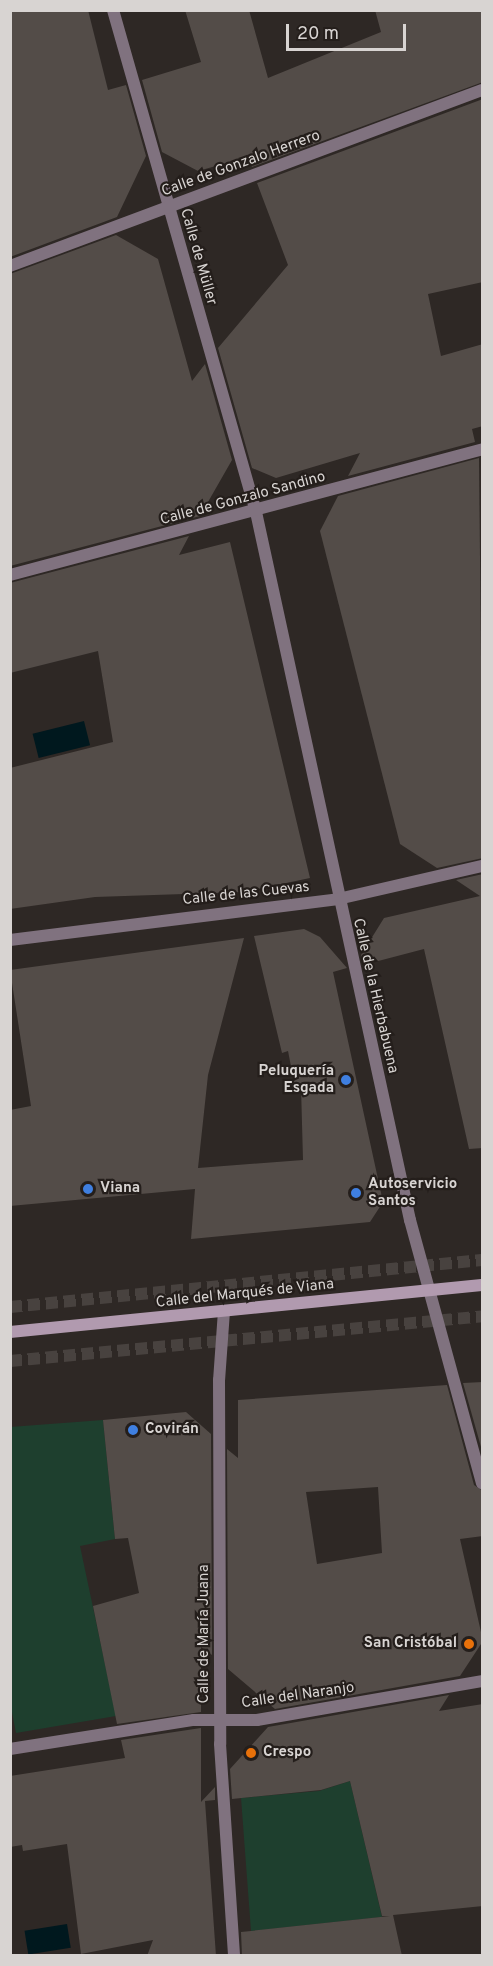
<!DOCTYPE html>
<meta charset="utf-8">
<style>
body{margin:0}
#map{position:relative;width:493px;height:1966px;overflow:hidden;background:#2e2825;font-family:Overpass,sans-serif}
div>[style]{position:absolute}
.green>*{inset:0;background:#1e3f2e}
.water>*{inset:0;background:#00181e;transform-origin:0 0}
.building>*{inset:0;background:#534c48}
.secondary-tunnel>*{height:12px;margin-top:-6px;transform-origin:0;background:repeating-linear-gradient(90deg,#48423f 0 12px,transparent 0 18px)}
.street>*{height:12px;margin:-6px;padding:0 6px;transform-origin:6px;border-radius:6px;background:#80727f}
.secondary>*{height:12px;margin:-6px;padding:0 6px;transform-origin:6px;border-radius:6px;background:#b19aaf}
.dots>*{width:16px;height:16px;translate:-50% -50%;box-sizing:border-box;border:3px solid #241e1b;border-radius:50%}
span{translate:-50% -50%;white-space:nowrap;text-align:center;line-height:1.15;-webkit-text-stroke:4.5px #241e1b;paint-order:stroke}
.street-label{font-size:15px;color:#d8d4d2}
.poi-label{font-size:15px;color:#d8d4d2;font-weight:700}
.right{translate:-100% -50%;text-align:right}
.left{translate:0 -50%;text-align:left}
.frame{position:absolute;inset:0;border:12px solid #d8d4d2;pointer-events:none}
.scale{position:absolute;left:286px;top:24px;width:120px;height:27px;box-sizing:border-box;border:3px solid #d8d4d2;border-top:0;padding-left:8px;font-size:18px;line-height:21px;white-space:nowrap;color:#d8d4d2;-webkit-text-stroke:4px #241e1b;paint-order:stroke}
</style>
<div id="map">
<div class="green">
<div style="clip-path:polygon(103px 1420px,115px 1539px,80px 1546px,116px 1716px,16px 1733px,10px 1702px,10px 1427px)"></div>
<div style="clip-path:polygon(350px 1781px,382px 1917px,251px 1931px,241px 1798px,319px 1791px)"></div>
</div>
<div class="water">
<div style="left:84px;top:721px;width:25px;height:53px;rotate:76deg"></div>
<div style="left:67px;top:1924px;width:24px;height:43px;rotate:81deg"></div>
</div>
<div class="building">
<div style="clip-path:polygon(10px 10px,88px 10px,108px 90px,126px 85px,146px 156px,117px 217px,10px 257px)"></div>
<div style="clip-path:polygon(185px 10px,249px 10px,268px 78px,381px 32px,375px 10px,483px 10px,483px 82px,252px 167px,248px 157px,198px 171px,162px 152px,142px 80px,201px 62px)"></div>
<div style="clip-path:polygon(483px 99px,483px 282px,428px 294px,441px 356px,483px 344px,483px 426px,472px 429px,475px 442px,348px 476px,360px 453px,276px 478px,252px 468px,218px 348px,288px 265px,257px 183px)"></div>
<div style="clip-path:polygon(116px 235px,158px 259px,192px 381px,205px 364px,232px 460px,200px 516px,10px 566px,10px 274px)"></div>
<div style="clip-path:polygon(479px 458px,483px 858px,437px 868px,400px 844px,320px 531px,338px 496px)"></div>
<div style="clip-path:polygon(189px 536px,179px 555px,230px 542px,310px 878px,243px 892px,95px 897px,10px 909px,10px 768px,113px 742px,98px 651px,10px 673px,10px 583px)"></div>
<div style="clip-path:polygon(483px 874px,483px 1148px,469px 1149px,424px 949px,363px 965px,361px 955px,384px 918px,480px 896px,456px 880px)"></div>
<div style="clip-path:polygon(304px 929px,320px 937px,347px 968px,333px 972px,383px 1202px,370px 1222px,191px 1239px,195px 1189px,10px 1206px,10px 1110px,31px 1106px,10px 970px,244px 938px,208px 1075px,198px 1168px,303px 1160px,301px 1087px,295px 1087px,288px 1051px,282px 1053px,254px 936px)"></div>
<div style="clip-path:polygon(483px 1382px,483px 1454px,463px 1383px)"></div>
<div style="clip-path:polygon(evenodd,447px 1385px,474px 1485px,483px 1491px,483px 1536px,460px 1539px,483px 1641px,460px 1676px,275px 1709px,228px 1669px,227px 1449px,238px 1458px,238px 1400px,447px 1385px,378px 1487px,382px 1553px,317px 1564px,306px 1492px,378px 1487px)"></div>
<div style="clip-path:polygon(186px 1412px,211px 1434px,212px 1655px,201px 1647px,201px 1712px,117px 1724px,93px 1606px,139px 1593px,128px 1538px,115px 1539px,103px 1420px)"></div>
<div style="clip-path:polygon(449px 1695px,439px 1711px,483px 1704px,483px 1906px,393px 1915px,402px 1956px,242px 1956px,241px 1932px,390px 1916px,382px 1916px,350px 1781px,321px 1790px,232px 1799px,230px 1769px,268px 1727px)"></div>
<div style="clip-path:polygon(201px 1728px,201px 1802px,215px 1787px,215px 1800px,205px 1801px,216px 1956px,147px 1956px,153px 1940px,81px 1954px,67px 1844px,23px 1851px,22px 1845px,10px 1847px,10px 1776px,125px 1758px,121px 1740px)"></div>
</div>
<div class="secondary-tunnel">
<div style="left:10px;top:1307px;width:474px;rotate:-5.7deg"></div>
<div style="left:10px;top:1361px;width:474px;rotate:-5.4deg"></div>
</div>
<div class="street">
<div style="left:113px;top:10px;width:522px;rotate:74.1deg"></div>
<div style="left:256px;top:512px;width:725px;rotate:77.73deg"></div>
<div style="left:410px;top:1220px;width:273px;rotate:74.7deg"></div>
<div style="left:10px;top:266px;width:504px;rotate:-20.45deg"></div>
<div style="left:10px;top:575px;width:489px;rotate:-14.9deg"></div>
<div style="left:10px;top:940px;width:331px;rotate:-7.1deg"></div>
<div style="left:338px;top:899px;width:148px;rotate:-12.9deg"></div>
<div style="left:224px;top:1311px;width:69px;rotate:94.1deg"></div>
<div style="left:219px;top:1380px;width:364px;rotate:89.8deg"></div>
<div style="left:220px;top:1744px;width:212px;rotate:86.2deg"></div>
<div style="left:10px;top:1749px;width:186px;rotate:-9deg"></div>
<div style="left:194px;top:1720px;width:63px"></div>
<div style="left:257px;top:1720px;width:228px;rotate:-9.8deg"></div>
</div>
<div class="secondary">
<div style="left:10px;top:1332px;width:474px;rotate:-5.7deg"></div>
</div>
<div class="dots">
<div style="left:346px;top:1080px;background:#3f7fe0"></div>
<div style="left:88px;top:1189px;background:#3f7fe0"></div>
<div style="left:356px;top:1193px;background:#3f7fe0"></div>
<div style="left:133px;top:1430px;background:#3f7fe0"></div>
<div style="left:469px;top:1644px;background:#e8710a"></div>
<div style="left:251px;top:1753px;background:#e8710a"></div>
</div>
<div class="street-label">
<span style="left:241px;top:164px;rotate:-20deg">Calle de Gonzalo Herrero</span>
<span style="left:198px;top:257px;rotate:74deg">Calle de Müller</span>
<span style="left:243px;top:499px;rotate:-15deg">Calle de Gonzalo Sandino</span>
<span style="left:246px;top:894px;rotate:-6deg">Calle de las Cuevas</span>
<span style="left:375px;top:996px;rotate:77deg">Calle de la Hierbabuena</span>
<span style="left:245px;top:1294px;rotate:-6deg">Calle del Marqués de Viana</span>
<span style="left:205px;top:1634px;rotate:-90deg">Calle de María Juana</span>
<span style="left:298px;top:1696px;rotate:-8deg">Calle del Naranjo</span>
</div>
<div class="poi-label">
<span class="right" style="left:334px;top:1080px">Peluquería<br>Esgada</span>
<span class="left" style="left:368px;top:1193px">Autoservicio<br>Santos</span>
<span class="left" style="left:100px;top:1189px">Viana</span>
<span class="left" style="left:145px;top:1430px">Covirán</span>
<span class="right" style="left:457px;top:1644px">San Cristóbal</span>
<span class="left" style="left:263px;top:1753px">Crespo</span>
</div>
<div class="frame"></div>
<div class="scale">20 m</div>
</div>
